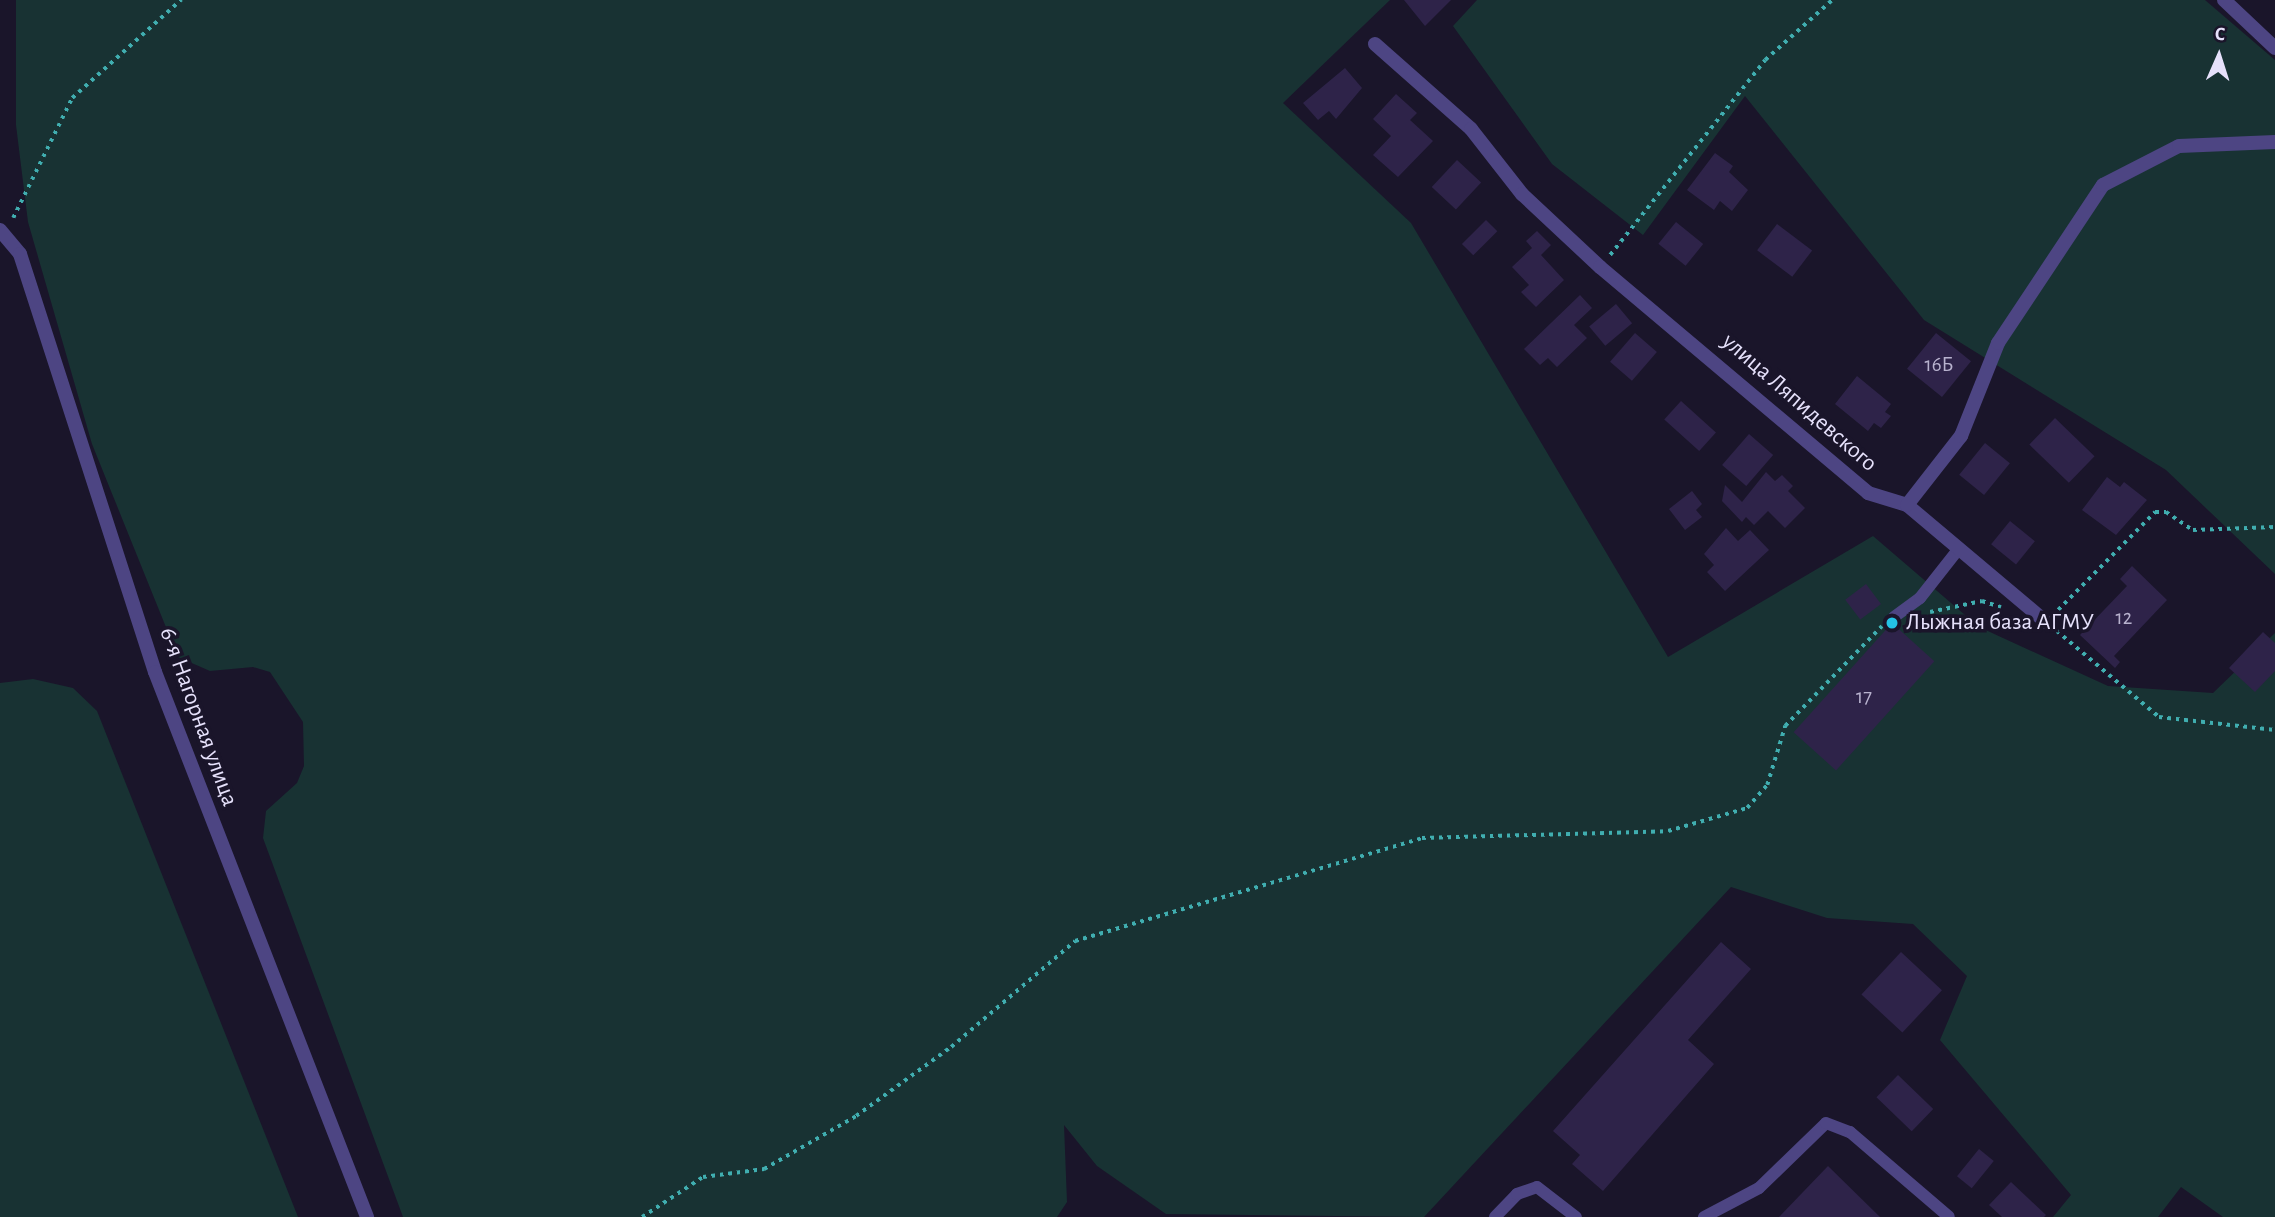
<!DOCTYPE html>
<meta charset="utf-8">
<style>
body{margin:0}
#map{position:relative;width:2275px;height:1217px;overflow:hidden;background:#1a152a;font-family:"Alegreya Sans",sans-serif}
div>[style]{position:absolute}
.green>*{inset:0;background:#183233}
.building>*{inset:0;background:#2e2349;transform-origin:0 0}
.path>*{height:3.5px;margin-top:-1.75px;transform-origin:0;background:repeating-linear-gradient(90deg,#40aeb0 0 3.5px,transparent 0 8.5px)}
.service>*{height:12px;margin:-6px;padding:0 6px;transform-origin:6px;border-radius:6px;background:#4d4583}
.minor>*{height:14px;margin:-7px;padding:0 7px;transform-origin:7px;border-radius:7px;background:#4d4583}
.tertiary>*{height:14px;margin:-7px;padding:0 7px;transform-origin:7px;border-radius:7px;background:#4d4583}
.dots>*{width:19px;height:19px;translate:-50% -50%;box-sizing:border-box;border:4px solid #1a152a;border-radius:50%}
span{translate:-50% -50%;white-space:nowrap;text-align:center;line-height:1.15;-webkit-text-stroke:7px #1a152a;paint-order:stroke}
.number-label{font-size:21px;color:#b8b2ce}
.number-label span{-webkit-text-stroke-width:0}
.street-label{font-size:24px;color:#e6e1fb}
.poi-label{font-size:24px;color:#e6e1fb}
.left{translate:0 -50%;text-align:left}
.north{position:absolute;left:2184px;top:21px;width:70px;height:70px;-webkit-text-stroke:5px #1a152a;paint-order:stroke;rotate:3deg;font-size:19px;font-weight:700;line-height:28px;text-align:center;color:#e6e1fb}
.north::after{content:'';display:block;margin:auto;width:24px;height:32px;background:#e6e1fb;clip-path:polygon(50% 0,100% 100%,50% 72%,0 100%)}
</style>
<div id="map">
<div class="green">
<div style="clip-path:polygon(16px 0,1390px 0,1283px 103px,1411px 223px,1668px 657px,1873px 536px,1979px 627px,2108px 686px,2213px 693px,2275px 633px,2275px 1217px,2223px 1217px,2181px 1187px,2158px 1217px,2053px 1217px,2071px 1195px,1940px 1040px,1967px 976px,1913px 924px,1827px 918px,1731px 887px,1424px 1217px,1166px 1214px,1097px 1166px,1064px 1125px,1067px 1202px,1057px 1217px,403px 1217px,263px 838px,266px 811px,297px 783px,304px 766px,303px 722px,270px 672px,253px 667px,210px 671px,178px 657px,92px 444px,28px 222px,16px 125px)"></div>
<div style="clip-path:polygon(1477px 0,2205px 0,2275px 60px,2275px 574px,2166px 470px,1924px 320px,1745px 96px,1643px 235px,1552px 164px,1453px 26px)"></div>
<div style="clip-path:polygon(33px 679px,73px 688px,97px 711px,298px 1217px,0 1217px,0 683px)"></div>
</div>
<div class="building">
<div style="clip-path:polygon(1404px 0,1451px 0,1425px 26px)"></div>
<div style="clip-path:polygon(1345px 68px,1362px 88px,1336px 119px,1329px 111px,1318px 120px,1303px 103px)"></div>
<div style="clip-path:polygon(1396px 94px,1417px 113px,1410px 120px,1433px 141px,1398px 177px,1373px 155px,1391px 136px,1373px 119px)"></div>
<div style="clip-path:polygon(1715px 153px,1733px 166px,1729px 172px,1748px 190px,1732px 211px,1720px 201px,1714px 210px,1687px 190px)"></div>
<div style="left:1457px;top:160px;width:33px;height:37px;rotate:43deg"></div>
<div style="left:1486px;top:220px;width:16px;height:34px;rotate:45deg"></div>
<div style="left:1676px;top:222px;width:35px;height:28px;rotate:39deg"></div>
<div style="left:1777px;top:224px;width:44px;height:33px;rotate:37deg"></div>
<div style="clip-path:polygon(1537px 231px,1551px 245px,1541px 255px,1564px 280px,1536px 307px,1521px 292px,1529px 285px,1512px 267px,1532px 248px,1526px 241px)"></div>
<div style="clip-path:polygon(1580px 295px,1592px 308px,1574px 325px,1587px 338px,1557px 367px,1548px 358px,1540px 365px,1524px 349px)"></div>
<div style="left:1616px;top:304px;width:25px;height:35px;rotate:50deg"></div>
<div style="left:1635px;top:333px;width:29px;height:38px;rotate:41deg"></div>
<div style="left:1936px;top:333px;width:45px;height:46px;rotate:39deg"></div>
<div style="clip-path:polygon(1857px 376px,1891px 404px,1885px 412px,1891px 416px,1881px 428px,1874px 423px,1868px 431px,1835px 404px)"></div>
<div style="left:1681px;top:401px;width:47px;height:25px;rotate:42deg"></div>
<div style="left:2055px;top:418px;width:55px;height:37px;rotate:44deg"></div>
<div style="left:1749px;top:434px;width:32px;height:41px;rotate:41deg"></div>
<div style="left:1985px;top:443px;width:32px;height:41px;rotate:39deg"></div>
<div style="clip-path:polygon(1766px 472px,1775px 481px,1782px 475px,1793px 486px,1788px 491px,1805px 508px,1785px 528px,1768px 511px,1754px 525px,1746px 517px,1742px 522px,1722px 501px,1725px 485px,1742px 502px)"></div>
<div style="clip-path:polygon(2107px 477px,2120px 487px,2124px 482px,2147px 500px,2116px 535px,2082px 510px)"></div>
<div style="clip-path:polygon(1692px 491px,1702px 504px,1696px 510px,1702px 517px,1685px 530px,1669px 509px)"></div>
<div style="left:2010px;top:521px;width:32px;height:30px;rotate:39deg"></div>
<div style="clip-path:polygon(1726px 528px,1738px 541px,1750px 530px,1769px 550px,1725px 591px,1707px 572px,1714px 565px,1704px 554px)"></div>
<div style="clip-path:polygon(2132px 566px,2167px 600px,2114px 656px,2120px 662px,2115px 668px,2080px 635px,2127px 586px,2120px 579px)"></div>
<div style="left:1866px;top:584px;width:25px;height:26px;rotate:53deg"></div>
<div style="left:1892px;top:623px;width:57px;height:147px;rotate:42deg"></div>
<div style="clip-path:polygon(2263px 632px,2275px 643px,2275px 671px,2255px 692px,2229px 668px)"></div>
<div style="clip-path:polygon(1721px 942px,1751px 969px,1688px 1040px,1714px 1064px,1603px 1191px,1572px 1164px,1580px 1155px,1553px 1131px)"></div>
<div style="left:1901px;top:952px;width:56px;height:58px;rotate:43deg"></div>
<div style="left:1898px;top:1075px;width:49px;height:31px;rotate:44deg"></div>
<div style="left:1979px;top:1149px;width:19px;height:35px;rotate:39deg"></div>
<div style="clip-path:polygon(1828px 1166px,1880px 1217px,1779px 1217px)"></div>
<div style="clip-path:polygon(2011px 1182px,2046px 1215px,2044px 1217px,2002px 1217px,1989px 1205px)"></div>
</div>
<div class="path">
<div style="left:13px;top:218px;width:134px;rotate:-63.8deg"></div>
<div style="left:72px;top:98px;width:147px;rotate:-42deg"></div>
<div style="left:1610px;top:255px;width:249px;rotate:-51.5deg"></div>
<div style="left:1765px;top:60px;width:90px;rotate:-41.8deg"></div>
<div style="left:2058px;top:610px;width:138px;rotate:-45.3deg"></div>
<div style="left:2155px;top:512px;width:11px"></div>
<div style="left:2166px;top:512px;width:32px;rotate:34deg"></div>
<div style="left:2193px;top:530px;width:82px;rotate:-2.1deg"></div>
<div style="left:1930px;top:612px;width:53px;rotate:-11.9deg"></div>
<div style="left:1982px;top:601px;width:20px;rotate:18deg"></div>
<div style="left:2057px;top:631px;width:133px;rotate:40.1deg"></div>
<div style="left:2159px;top:717px;width:117px;rotate:6.4deg"></div>
<div style="left:642px;top:1217px;width:73px;rotate:-33.3deg"></div>
<div style="left:703px;top:1177px;width:62px;rotate:-7.5deg"></div>
<div style="left:764px;top:1169px;width:106px;rotate:-29.9deg"></div>
<div style="left:856px;top:1116px;width:117px;rotate:-36deg"></div>
<div style="left:951px;top:1047px;width:163px;rotate:-40.5deg"></div>
<div style="left:1075px;top:941px;width:362px;rotate:-16.5deg"></div>
<div style="left:1422px;top:838px;width:246px;rotate:-1.6deg"></div>
<div style="left:1668px;top:831px;width:82px;rotate:-16.2deg"></div>
<div style="left:1747px;top:808px;width:30px;rotate:-49deg"></div>
<div style="left:1767px;top:785px;width:62px;rotate:-73deg"></div>
<div style="left:1785px;top:726px;width:139px;rotate:-45.9deg"></div>
</div>
<div class="service">
<div style="left:1894px;top:617px;width:32px;rotate:-36deg"></div>
<div style="left:1920px;top:598px;width:60px;rotate:-51.8deg"></div>
<div style="left:1495px;top:1217px;width:32px;rotate:-46deg"></div>
<div style="left:1517px;top:1194px;width:21px;rotate:-19deg"></div>
<div style="left:1537px;top:1187px;width:49px;rotate:37.6deg"></div>
<div style="left:1704px;top:1217px;width:62px;rotate:-27.8deg"></div>
<div style="left:1759px;top:1188px;width:93px;rotate:-44.1deg"></div>
<div style="left:1826px;top:1123px;width:26px;rotate:21deg"></div>
<div style="left:1850px;top:1132px;width:130px;rotate:40.6deg"></div>
</div>
<div class="minor">
<div style="left:2224px;top:0;width:70px;rotate:43.3deg"></div>
<div style="left:1375px;top:44px;width:128px;rotate:41.5deg"></div>
<div style="left:1471px;top:129px;width:83px;rotate:51.9deg"></div>
<div style="left:1522px;top:194px;width:107px;rotate:43.1deg"></div>
<div style="left:1600px;top:267px;width:351px;rotate:40.1deg"></div>
<div style="left:1868px;top:493px;width:41px;rotate:17.1deg"></div>
<div style="left:1907px;top:505px;width:182px;rotate:40.1deg"></div>
<div style="left:1907px;top:505px;width:88px;rotate:-52deg"></div>
<div style="left:1961px;top:436px;width:100px;rotate:-68.3deg"></div>
<div style="left:1998px;top:343px;width:190px;rotate:-56.4deg"></div>
<div style="left:2103px;top:185px;width:85px;rotate:-27.2deg"></div>
<div style="left:2179px;top:146px;width:96px;rotate:-2.4deg"></div>
</div>
<div class="tertiary">
<div style="left:0;top:230px;width:31px;rotate:50deg"></div>
<div style="left:20px;top:254px;width:439px;rotate:72.1deg"></div>
<div style="left:155px;top:672px;width:585px;rotate:68.74deg"></div>
</div>
<div class="dots">
<div style="left:1892px;top:623px;background:#24c2e5"></div>
</div>
<div class="number-label">
<span style="left:1939px;top:365px">16Б</span>
<span style="left:2124px;top:618px">12</span>
<span style="left:1864px;top:697px">17</span>
</div>
<div class="street-label">
<span style="left:1799px;top:403px;rotate:41deg">улица Ляпидевского</span>
<span style="left:198px;top:717px;rotate:70deg">6-я Нагорная улица</span>
</div>
<div class="poi-label">
<span class="left" style="left:1906px;top:623px">Лыжная база АГМУ</span>
</div>
<div class="north">С</div>
</div>
